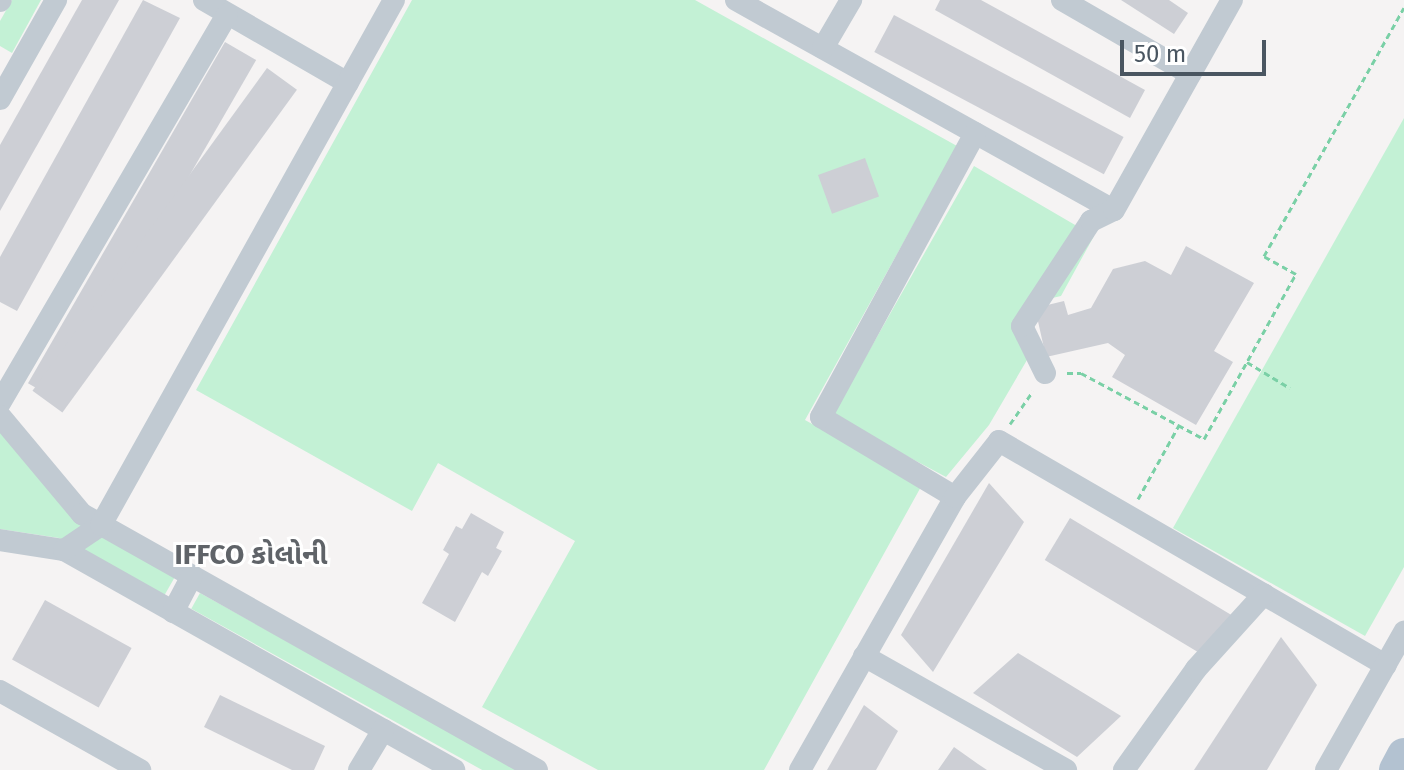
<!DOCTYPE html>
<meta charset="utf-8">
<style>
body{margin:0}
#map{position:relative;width:1404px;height:770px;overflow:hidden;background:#f5f3f3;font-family:"Fira Sans","Noto Sans Gujarati",sans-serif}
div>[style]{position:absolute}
.green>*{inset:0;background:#c3f1d5;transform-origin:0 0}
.building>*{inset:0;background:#cdcfd5;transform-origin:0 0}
.path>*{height:3px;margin-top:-1.5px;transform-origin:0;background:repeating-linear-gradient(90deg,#7ad0a6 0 6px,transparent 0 10px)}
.minor>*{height:22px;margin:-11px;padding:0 11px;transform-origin:11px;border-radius:11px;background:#c1cad2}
.primary>*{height:34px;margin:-17px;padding:0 17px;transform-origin:17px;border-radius:17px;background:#b3c2d1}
span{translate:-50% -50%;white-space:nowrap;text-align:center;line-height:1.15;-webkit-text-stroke:6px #fff;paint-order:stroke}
.quarter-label{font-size:28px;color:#5f6368;font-weight:700}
.scale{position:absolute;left:1120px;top:40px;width:146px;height:36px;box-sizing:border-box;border:4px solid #4a5661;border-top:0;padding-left:10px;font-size:24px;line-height:28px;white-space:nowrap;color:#4a5661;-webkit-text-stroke:6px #fff;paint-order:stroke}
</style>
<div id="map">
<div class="green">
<div style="clip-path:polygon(12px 0,41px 0,12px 53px,0 46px,0 21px)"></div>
<div style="clip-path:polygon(412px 0,695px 0,957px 146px,805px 420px,922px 485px,764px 770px,598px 770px,482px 707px,575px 541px,438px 463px,412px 511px,196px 390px)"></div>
<div style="clip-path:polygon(1404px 118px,1404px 567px,1365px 636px,1173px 528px)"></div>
<div style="clip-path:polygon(974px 166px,1094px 236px,1061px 296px,1026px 304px,1034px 348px,989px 425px,946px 477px,832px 416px)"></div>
<div style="clip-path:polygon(0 432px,71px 516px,176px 575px,164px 596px,59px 538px,0 529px)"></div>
<div style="left:200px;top:593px;width:362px;height:18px;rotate:29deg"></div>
</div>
<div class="building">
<div style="clip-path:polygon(82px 0,119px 0,0 211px,0 145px)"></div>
<div style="clip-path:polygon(143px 0,180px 18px,17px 311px,0 302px,0 257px)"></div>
<div style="clip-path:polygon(940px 0,981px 0,1145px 90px,1130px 118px,935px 10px)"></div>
<div style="clip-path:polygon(1121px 0,1169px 0,1188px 13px,1174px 34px)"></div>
<div style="left:894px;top:15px;width:260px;height:42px;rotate:28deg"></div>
<div style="left:225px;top:42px;width:36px;height:394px;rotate:30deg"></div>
<div style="left:267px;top:68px;width:37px;height:399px;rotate:36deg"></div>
<div style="left:865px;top:158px;width:41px;height:50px;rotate:70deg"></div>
<div style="clip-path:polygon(1186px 246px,1254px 283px,1214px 351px,1233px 362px,1196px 425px,1112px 377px,1125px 355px,1108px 343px,1046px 357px,1035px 308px,1064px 301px,1068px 315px,1091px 308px,1113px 269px,1145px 261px,1171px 275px)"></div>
<div style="clip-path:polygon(989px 483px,1024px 522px,933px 672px,901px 635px)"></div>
<div style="clip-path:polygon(471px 513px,504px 532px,496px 548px,502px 551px,488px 576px,482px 572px,455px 622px,422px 603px,449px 554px,443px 550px,456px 526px,462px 529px)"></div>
<div style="left:1070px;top:518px;width:197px;height:49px;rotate:31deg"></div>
<div style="left:45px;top:600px;width:99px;height:68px;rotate:29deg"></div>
<div style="clip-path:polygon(1281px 637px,1317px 685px,1267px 770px,1194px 770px)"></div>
<div style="clip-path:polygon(1018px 653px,1095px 700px,1121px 716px,1077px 757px,973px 693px)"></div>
<div style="clip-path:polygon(220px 695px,325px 746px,314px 770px,292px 770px,204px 727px)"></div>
<div style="clip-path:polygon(864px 705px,898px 731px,876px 770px,827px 770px)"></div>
<div style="clip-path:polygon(954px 747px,978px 764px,987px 770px,938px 770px)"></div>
</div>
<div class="path">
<div style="left:1247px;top:362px;width:50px;rotate:31.2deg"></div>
<div style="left:1067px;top:373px;width:14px"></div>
<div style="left:1081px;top:373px;width:140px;rotate:28.2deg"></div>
<div style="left:1204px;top:439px;width:189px;rotate:-60.9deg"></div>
<div style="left:1296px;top:274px;width:37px;rotate:-151deg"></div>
<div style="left:1264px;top:256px;width:285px;rotate:-60.6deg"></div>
<div style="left:1010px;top:424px;width:40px;rotate:-55.1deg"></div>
<div style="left:1138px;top:499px;width:85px;rotate:-61deg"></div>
</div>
<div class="minor">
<div style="left:204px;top:0;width:166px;rotate:30deg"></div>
<div style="left:736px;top:0;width:432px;rotate:29.1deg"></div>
<div style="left:1062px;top:0;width:148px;rotate:30deg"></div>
<div style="left:0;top:1px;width:1px;rotate:-45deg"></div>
<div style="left:823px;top:48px;width:56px;rotate:-59.7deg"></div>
<div style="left:0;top:99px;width:114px;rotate:-60.5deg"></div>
<div style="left:1045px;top:373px;width:52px;rotate:-116.1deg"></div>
<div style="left:1022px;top:326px;width:126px;rotate:-56.7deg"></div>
<div style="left:1091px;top:221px;width:25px;rotate:-26deg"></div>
<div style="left:1114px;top:210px;width:241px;rotate:-60.7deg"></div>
<div style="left:0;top:403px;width:450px;rotate:-59.7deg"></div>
<div style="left:0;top:416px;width:128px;rotate:50.1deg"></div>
<div style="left:82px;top:514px;width:522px;rotate:29.36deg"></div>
<div style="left:955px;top:497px;width:156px;rotate:-149.2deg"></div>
<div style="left:821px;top:417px;width:323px;rotate:-61.5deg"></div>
<div style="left:0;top:540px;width:65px;rotate:8.9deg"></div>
<div style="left:64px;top:550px;width:448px;rotate:29.4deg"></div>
<div style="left:64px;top:550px;width:45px;rotate:-34deg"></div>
<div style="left:101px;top:525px;width:601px;rotate:-60.83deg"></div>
<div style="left:173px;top:612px;width:41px;rotate:-62.2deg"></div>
<div style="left:864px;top:656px;width:232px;rotate:29.4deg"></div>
<div style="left:0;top:691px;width:161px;rotate:29.4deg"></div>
<div style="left:359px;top:770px;width:47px;rotate:-59deg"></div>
<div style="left:800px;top:770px;width:314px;rotate:-60.4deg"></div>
<div style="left:955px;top:497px;width:71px;rotate:-51.8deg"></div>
<div style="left:999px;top:441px;width:447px;rotate:30.1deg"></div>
<div style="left:1124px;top:770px;width:124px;rotate:-54.5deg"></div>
<div style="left:1196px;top:669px;width:101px;rotate:-47.8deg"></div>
<div style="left:1326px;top:770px;width:159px;rotate:-60.5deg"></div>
</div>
<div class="primary">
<div style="left:1396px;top:770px;width:17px;rotate:-62deg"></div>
</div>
<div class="quarter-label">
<span style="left:251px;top:555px">IFFCO કોલોની</span>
</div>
<div class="scale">50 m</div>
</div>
